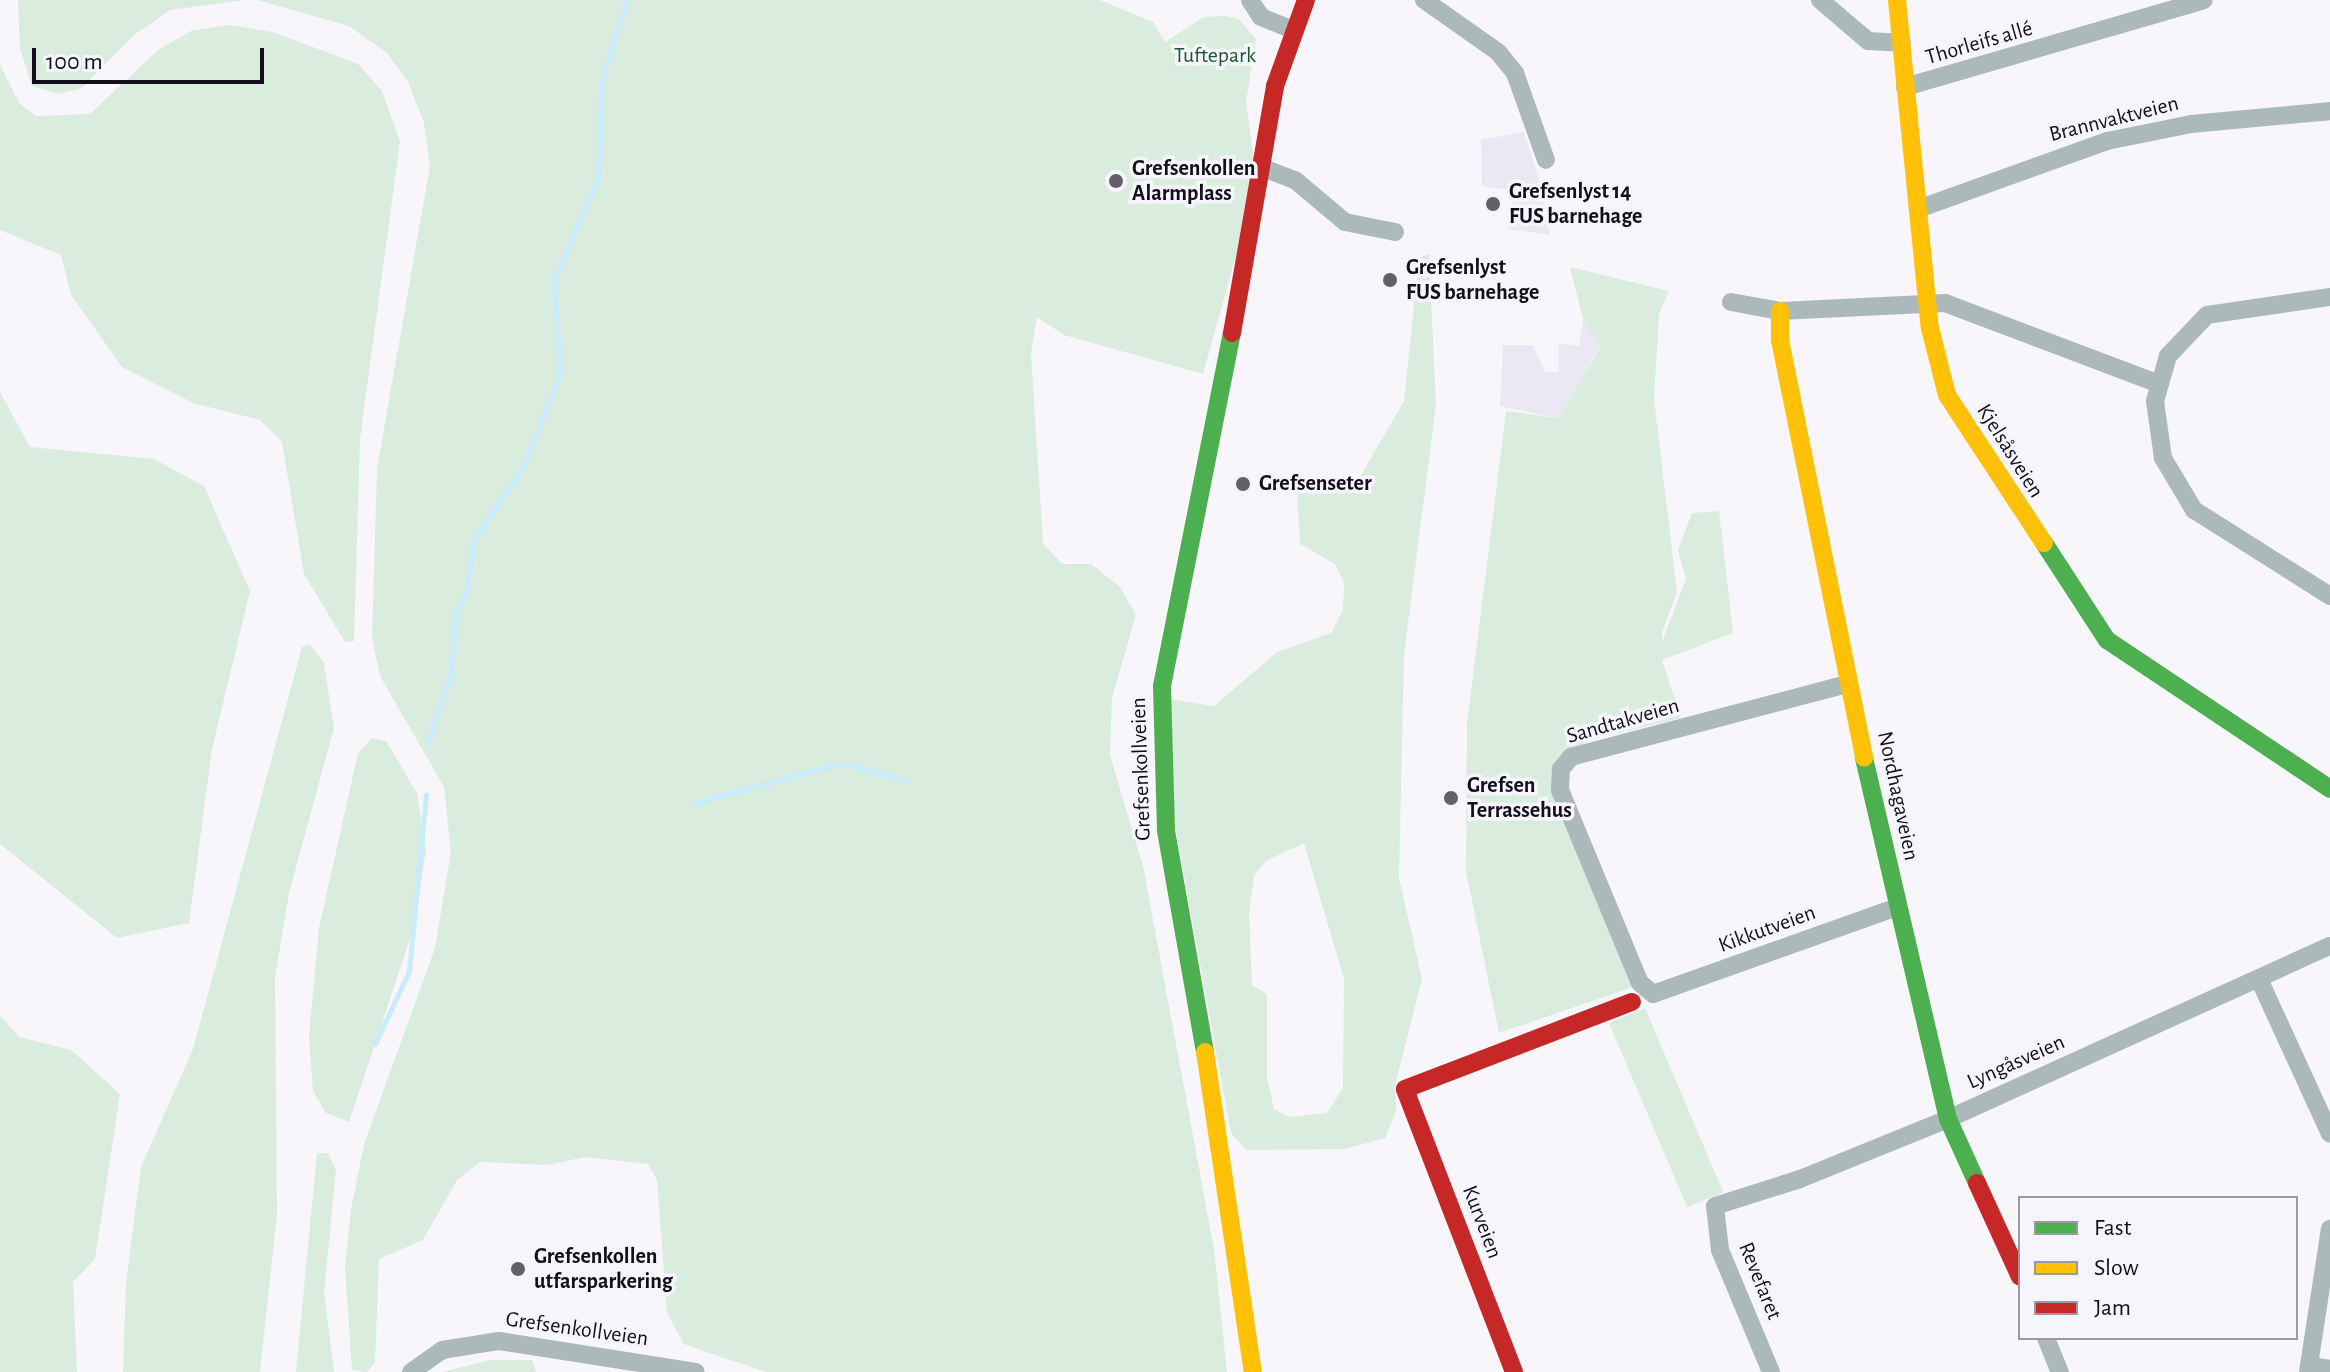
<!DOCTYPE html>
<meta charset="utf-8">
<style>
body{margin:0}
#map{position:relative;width:2330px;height:1372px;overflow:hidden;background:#f8f6fb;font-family:"Alegreya Sans",sans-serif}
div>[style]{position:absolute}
.built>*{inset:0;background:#ece8f3}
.green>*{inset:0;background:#daecde;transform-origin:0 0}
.stream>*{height:5px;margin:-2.5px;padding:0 2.5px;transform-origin:2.5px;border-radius:2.5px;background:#c8ecfe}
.street>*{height:18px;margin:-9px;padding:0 9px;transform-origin:9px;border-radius:9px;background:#acb9bb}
.fast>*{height:18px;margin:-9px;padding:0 9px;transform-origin:9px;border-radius:9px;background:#4caf50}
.slow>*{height:18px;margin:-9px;padding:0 9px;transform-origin:9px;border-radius:9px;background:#ffc107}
.jam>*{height:18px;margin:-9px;padding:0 9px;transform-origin:9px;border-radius:9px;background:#c62828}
.dots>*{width:22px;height:22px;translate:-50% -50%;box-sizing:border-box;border:4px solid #f7f5fc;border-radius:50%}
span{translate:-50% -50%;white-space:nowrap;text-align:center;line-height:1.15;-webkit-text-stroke:7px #f7f5fc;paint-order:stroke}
.street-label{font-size:22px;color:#130f1a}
.park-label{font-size:22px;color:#19562d}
.poi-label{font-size:22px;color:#130f1a;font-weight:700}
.left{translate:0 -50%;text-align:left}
.legend{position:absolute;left:2018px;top:1196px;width:280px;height:144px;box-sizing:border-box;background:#f7f5fc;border:2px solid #9c99a2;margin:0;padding:10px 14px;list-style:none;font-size:24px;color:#130f1a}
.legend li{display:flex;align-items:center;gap:16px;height:40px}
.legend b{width:40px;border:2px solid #9c99a2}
.scale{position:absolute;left:32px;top:48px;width:232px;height:36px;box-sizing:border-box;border:4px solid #130f1a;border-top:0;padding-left:10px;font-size:24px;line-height:28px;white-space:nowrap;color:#130f1a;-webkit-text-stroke:6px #f7f5fc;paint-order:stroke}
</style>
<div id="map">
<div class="built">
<div style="clip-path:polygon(1524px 132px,1537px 173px,1550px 235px,1507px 229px,1515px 191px,1482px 186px,1481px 140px)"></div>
<div style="clip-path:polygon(1583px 319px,1600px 347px,1558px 418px,1500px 406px,1503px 345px,1533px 345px,1545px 372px,1559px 372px,1559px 343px,1579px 346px)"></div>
</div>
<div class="green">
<div style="clip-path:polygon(18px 0,245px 0,170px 10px,134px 35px,82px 88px,58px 94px,32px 86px,20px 49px)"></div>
<div style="clip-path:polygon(257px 0,1100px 0,1153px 22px,1165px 42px,1204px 17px,1225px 16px,1239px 19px,1256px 39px,1246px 102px,1254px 160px,1239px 245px,1203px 374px,1064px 335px,1037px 317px,1031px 353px,1043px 543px,1062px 564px,1091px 564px,1120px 587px,1136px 615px,1112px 698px,1110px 755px,1143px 866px,1214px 1249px,1227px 1372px,767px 1372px,721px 1357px,684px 1344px,667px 1313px,657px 1180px,648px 1164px,585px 1157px,547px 1165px,480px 1162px,457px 1180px,423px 1240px,379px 1259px,375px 1362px,367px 1372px,352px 1370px,345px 1267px,351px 1209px,364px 1144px,435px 948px,451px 853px,444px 787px,380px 676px,372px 638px,377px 469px,430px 166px,424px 123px,408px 82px,387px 53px,349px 26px)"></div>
<div style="clip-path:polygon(228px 25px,273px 32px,358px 64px,382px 91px,400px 141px,360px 439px,354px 641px,345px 642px,304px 574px,282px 442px,260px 420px,193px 403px,122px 367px,71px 295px,61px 255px,0 230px,0 65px,19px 103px,36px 116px,90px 114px,158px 50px,191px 31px)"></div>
<div style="clip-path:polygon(evenodd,1429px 254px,1436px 405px,1404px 654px,1399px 878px,1422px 979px,1395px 1085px,1396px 1111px,1385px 1138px,1345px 1149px,1246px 1150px,1231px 1133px,1175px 825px,1163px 698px,1214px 706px,1277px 652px,1331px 633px,1343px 610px,1344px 583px,1335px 564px,1300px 544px,1296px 477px,1360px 477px,1404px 401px,1419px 258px,1429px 254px,1304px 843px,1344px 979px,1343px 1088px,1327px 1113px,1290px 1117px,1274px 1109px,1267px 1077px,1267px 994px,1252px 985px,1249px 912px,1254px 876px,1266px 861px,1304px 843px)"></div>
<div style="clip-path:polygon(1570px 267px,1669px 291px,1659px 314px,1654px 399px,1677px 592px,1662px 632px,1662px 642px,1686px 579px,1678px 550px,1692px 513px,1719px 511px,1733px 633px,1662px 660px,1681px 718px,1610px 735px,1612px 720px,1552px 770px,1633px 987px,1499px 1033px,1466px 871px,1467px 724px,1506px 411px,1558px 418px,1600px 348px,1583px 319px)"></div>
<div style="clip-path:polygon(0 392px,30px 447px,154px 459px,204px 486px,250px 591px,212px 749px,189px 923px,117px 938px,0 844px)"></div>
<div style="clip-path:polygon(310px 644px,324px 663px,334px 728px,289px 893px,275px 978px,277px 1215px,260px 1372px,123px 1372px,126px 1283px,141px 1167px,193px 1049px,302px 647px)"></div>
<div style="clip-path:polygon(372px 738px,386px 741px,417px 793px,426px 849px,415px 924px,349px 1122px,326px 1113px,313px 1091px,309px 1037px,319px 928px,358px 753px)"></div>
<div style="left:1645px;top:1008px;width:200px;height:39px;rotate:67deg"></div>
<div style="clip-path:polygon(0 1015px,19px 1037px,71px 1050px,120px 1094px,95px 1259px,73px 1282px,77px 1372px,0 1372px)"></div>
<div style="clip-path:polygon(317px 1153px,328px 1153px,336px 1170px,324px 1293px,334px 1372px,296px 1372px)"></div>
<div style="clip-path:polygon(490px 1360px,532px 1360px,536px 1372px,443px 1372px)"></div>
</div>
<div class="stream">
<div style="left:428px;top:741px;width:72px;rotate:-71.3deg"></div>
<div style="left:451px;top:673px;width:64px;rotate:-85.5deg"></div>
<div style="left:456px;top:609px;width:15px;rotate:-53deg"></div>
<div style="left:465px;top:597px;width:59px;rotate:-81.2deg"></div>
<div style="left:474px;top:539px;width:92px;rotate:-56.1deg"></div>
<div style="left:525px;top:463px;width:97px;rotate:-68.7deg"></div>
<div style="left:560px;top:373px;width:94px;rotate:-93.7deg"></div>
<div style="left:554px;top:279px;width:109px;rotate:-66.3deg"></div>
<div style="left:598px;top:179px;width:102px;rotate:-87.8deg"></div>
<div style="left:602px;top:77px;width:81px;rotate:-72deg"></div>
<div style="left:694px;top:803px;width:140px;rotate:-15.3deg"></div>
<div style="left:829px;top:766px;width:21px;rotate:-3deg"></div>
<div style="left:850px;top:765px;width:59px;rotate:15.7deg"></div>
<div style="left:375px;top:1044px;width:81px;rotate:-65deg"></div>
<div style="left:409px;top:971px;width:177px;rotate:-84.5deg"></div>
</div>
<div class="street">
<div style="left:1250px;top:0;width:20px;rotate:57deg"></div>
<div style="left:1261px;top:17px;width:35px;rotate:22deg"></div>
<div style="left:1424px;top:0;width:90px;rotate:35.1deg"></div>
<div style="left:1498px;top:52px;width:27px;rotate:51deg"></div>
<div style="left:1515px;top:73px;width:92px;rotate:70.4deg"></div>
<div style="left:1820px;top:0;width:63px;rotate:40.5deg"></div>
<div style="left:1868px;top:41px;width:34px;rotate:3deg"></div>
<div style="left:1905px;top:87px;width:311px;rotate:-16.2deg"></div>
<div style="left:1263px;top:168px;width:34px;rotate:21deg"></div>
<div style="left:1295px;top:180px;width:65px;rotate:40deg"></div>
<div style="left:1345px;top:222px;width:51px;rotate:11.3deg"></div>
<div style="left:1918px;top:209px;width:201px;rotate:-19.8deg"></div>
<div style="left:2107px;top:141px;width:86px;rotate:-11.4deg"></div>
<div style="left:2191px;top:124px;width:140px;rotate:-5.3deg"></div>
<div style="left:2330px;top:297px;width:124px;rotate:171.7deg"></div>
<div style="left:2207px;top:315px;width:57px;rotate:133.6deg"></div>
<div style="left:2168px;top:356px;width:47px;rotate:106.1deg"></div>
<div style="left:2155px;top:401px;width:58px;rotate:82deg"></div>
<div style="left:2163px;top:458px;width:61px;rotate:59.2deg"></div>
<div style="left:2194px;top:510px;width:161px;rotate:32.3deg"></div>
<div style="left:1731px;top:302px;width:50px;rotate:10.4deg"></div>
<div style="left:1780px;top:311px;width:165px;rotate:-2.8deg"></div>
<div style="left:1945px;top:303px;width:227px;rotate:20.7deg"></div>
<div style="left:1847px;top:684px;width:285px;rotate:165.2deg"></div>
<div style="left:1571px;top:757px;width:16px;rotate:130deg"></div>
<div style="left:1561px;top:769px;width:21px;rotate:93deg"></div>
<div style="left:1560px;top:790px;width:209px;rotate:67.5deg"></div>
<div style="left:1640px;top:983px;width:17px;rotate:40deg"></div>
<div style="left:1653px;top:994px;width:259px;rotate:-19.6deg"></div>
<div style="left:2259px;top:979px;width:170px;rotate:65.4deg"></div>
<div style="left:2046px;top:1338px;width:37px;rotate:68deg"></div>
<div style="left:2309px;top:1366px;width:21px;rotate:8deg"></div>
<div style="left:411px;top:1372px;width:38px;rotate:-35deg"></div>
<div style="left:442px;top:1350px;width:58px;rotate:-9deg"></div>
<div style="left:499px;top:1341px;width:199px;rotate:8.9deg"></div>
<div style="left:1771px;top:1372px;width:132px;rotate:-112.7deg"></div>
<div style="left:1720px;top:1250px;width:44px;rotate:-96.5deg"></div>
<div style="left:1715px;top:1206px;width:89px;rotate:-17.6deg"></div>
<div style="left:1800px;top:1179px;width:160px;rotate:-22.1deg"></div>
<div style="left:1948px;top:1119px;width:419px;rotate:-24.4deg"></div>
<div style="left:2308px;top:1372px;width:145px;rotate:-81.3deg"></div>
</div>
<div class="fast">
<div style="left:2044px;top:543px;width:116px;rotate:57deg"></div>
<div style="left:2107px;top:640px;width:268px;rotate:33.7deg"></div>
<div style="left:1864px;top:758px;width:371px;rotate:76.9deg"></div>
<div style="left:1948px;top:1119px;width:70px;rotate:65.6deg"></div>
<div style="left:1205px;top:1052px;width:225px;rotate:-100deg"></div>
<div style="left:1166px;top:830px;width:144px;rotate:-91.6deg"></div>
<div style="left:1162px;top:686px;width:360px;rotate:-78.8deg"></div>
</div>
<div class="slow">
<div style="left:1897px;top:0;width:330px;rotate:84.3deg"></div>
<div style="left:1930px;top:328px;width:69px;rotate:75.8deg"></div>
<div style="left:1947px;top:395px;width:177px;rotate:56.8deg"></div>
<div style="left:1780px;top:311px;width:29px;rotate:90deg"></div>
<div style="left:1780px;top:340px;width:426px;rotate:78.6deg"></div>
<div style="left:1205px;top:1052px;width:324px;rotate:81.5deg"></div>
</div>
<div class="jam">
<div style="left:1232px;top:333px;width:251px;rotate:-80.1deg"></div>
<div style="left:1275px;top:86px;width:91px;rotate:-70.2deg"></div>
<div style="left:1977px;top:1183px;width:103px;rotate:65.4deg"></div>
<div style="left:1514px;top:1372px;width:303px;rotate:-111.1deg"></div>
<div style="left:1405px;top:1089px;width:243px;rotate:-21deg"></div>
</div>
<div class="dots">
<div style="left:1116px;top:181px;background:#636069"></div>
<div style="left:1493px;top:204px;background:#636069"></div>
<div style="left:1390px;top:280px;background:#636069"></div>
<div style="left:1243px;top:484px;background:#636069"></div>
<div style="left:1451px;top:798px;background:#636069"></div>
<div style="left:518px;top:1269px;background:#636069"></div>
</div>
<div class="street-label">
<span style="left:1979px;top:43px;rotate:-16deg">Thorleifs allé</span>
<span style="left:2114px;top:119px;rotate:-14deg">Brannvaktveien</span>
<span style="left:2010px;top:451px;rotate:58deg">Kjelsåsveien</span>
<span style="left:1623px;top:721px;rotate:-16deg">Sandtakveien</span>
<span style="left:1141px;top:769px;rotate:-92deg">Grefsenkollveien</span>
<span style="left:1898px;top:796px;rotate:78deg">Nordhagaveien</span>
<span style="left:1767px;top:929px;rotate:-20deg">Kikkutveien</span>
<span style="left:2016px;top:1062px;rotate:-24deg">Lyngåsveien</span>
<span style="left:1482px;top:1222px;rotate:69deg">Kurveien</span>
<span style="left:1760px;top:1281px;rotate:68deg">Revefaret</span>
<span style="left:577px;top:1329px;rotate:8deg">Grefsenkollveien</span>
</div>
<div class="park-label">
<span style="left:1215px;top:56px">Tuftepark</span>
</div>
<div class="poi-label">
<span class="left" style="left:1132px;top:181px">Grefsenkollen<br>Alarmplass</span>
<span class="left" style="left:1509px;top:204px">Grefsenlyst 14<br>FUS barnehage</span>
<span class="left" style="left:1406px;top:280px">Grefsenlyst<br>FUS barnehage</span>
<span class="left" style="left:1259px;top:484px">Grefsenseter</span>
<span class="left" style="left:1467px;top:798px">Grefsen<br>Terrassehus</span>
<span class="left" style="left:534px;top:1269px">Grefsenkollen<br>utfarsparkering</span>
</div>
<ul class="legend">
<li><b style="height:10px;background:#4caf50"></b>Fast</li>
<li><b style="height:10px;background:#ffc107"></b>Slow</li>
<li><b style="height:10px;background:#c62828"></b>Jam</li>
</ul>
<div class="scale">100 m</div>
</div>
